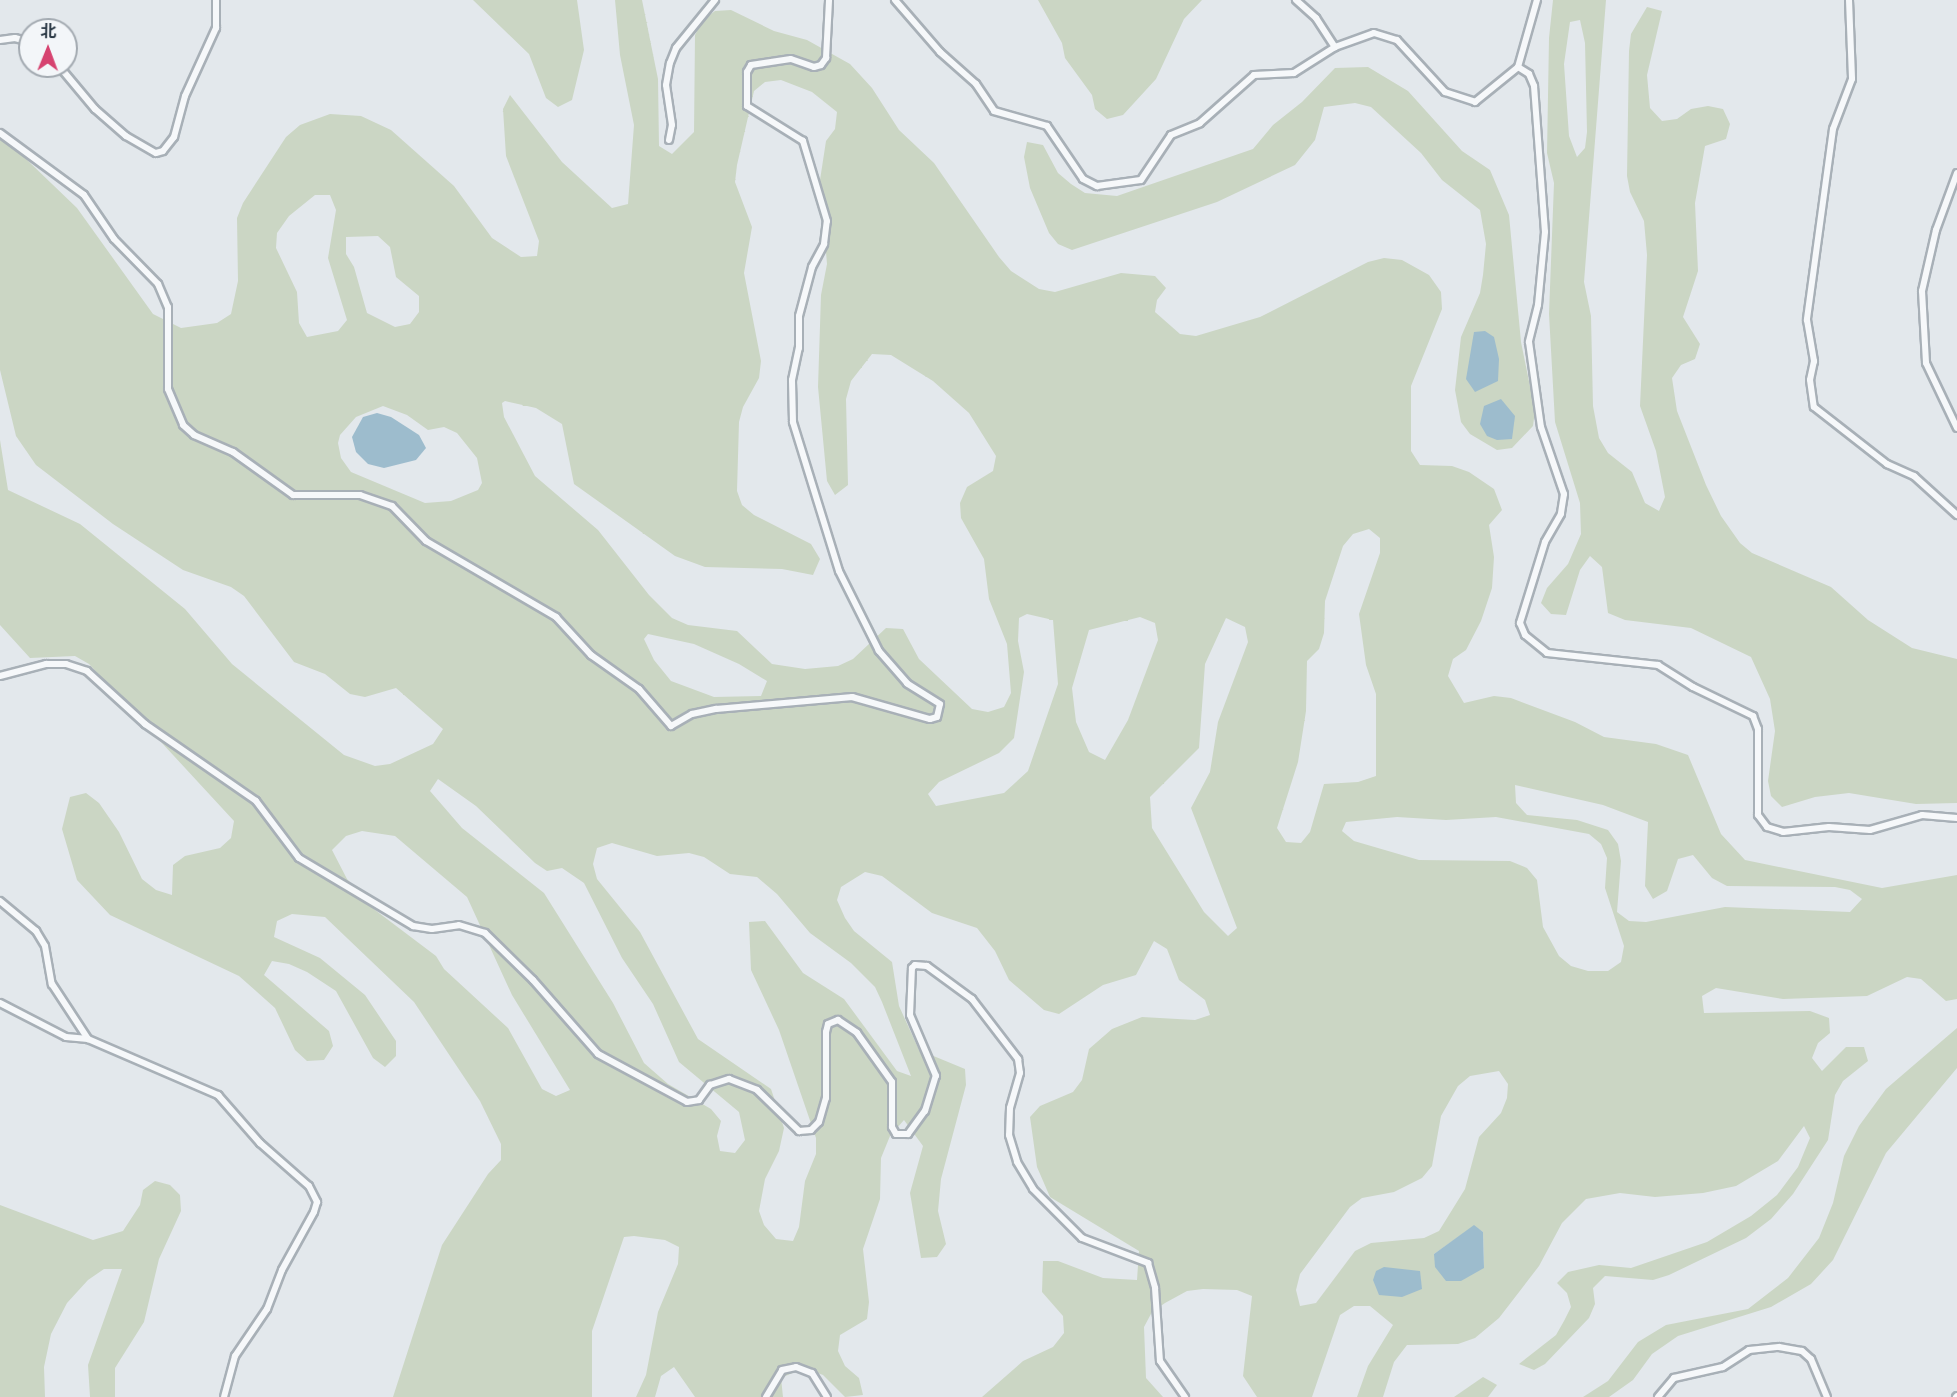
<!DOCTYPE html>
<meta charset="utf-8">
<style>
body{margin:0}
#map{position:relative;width:1957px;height:1397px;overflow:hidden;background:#e3e8ec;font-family:Helvetica,"Noto Sans SC",sans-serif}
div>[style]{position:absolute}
.green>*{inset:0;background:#cbd6c4}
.water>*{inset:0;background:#9dbccd}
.roads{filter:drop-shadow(2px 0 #a8b0b7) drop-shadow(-2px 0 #a8b0b7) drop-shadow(0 2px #a8b0b7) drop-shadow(0 -2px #a8b0b7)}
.minor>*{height:6px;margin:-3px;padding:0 3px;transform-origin:3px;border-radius:3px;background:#f6f8fa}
span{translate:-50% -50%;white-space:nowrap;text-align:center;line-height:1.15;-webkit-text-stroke:6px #f3f6f9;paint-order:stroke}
.north{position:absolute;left:18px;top:18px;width:60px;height:60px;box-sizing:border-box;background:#f3f6f9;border:2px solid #a3aab1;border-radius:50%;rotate:1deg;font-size:16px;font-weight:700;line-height:24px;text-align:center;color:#2a3845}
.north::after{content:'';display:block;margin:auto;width:21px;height:27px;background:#d64370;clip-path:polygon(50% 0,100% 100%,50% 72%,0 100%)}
</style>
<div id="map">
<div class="green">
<div style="clip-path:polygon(473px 0,577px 0,584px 50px,572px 100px,558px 107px,546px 98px,529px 54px)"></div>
<div style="clip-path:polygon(evenodd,615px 0,642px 0,658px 79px,659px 146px,672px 154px,694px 132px,695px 35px,703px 20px,715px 11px,731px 10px,774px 31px,807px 40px,850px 64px,872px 88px,899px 130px,934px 163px,999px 257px,1011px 271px,1039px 289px,1055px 292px,1121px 273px,1155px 276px,1166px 288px,1157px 300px,1155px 312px,1180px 334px,1196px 336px,1260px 317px,1368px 262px,1384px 258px,1402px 260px,1429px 275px,1441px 292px,1442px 309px,1411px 386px,1411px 451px,1420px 465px,1452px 466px,1469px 472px,1494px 489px,1502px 510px,1489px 525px,1494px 557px,1492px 588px,1481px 621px,1466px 650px,1453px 659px,1448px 676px,1464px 703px,1494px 696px,1511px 698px,1575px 722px,1604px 737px,1656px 744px,1688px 755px,1721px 834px,1745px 860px,1882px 888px,1957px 875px,1957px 999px,1946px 1001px,1921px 979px,1907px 977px,1867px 996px,1783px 999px,1716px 988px,1702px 996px,1704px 1013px,1810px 1011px,1829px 1018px,1830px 1033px,1818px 1043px,1812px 1058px,1822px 1071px,1846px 1047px,1864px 1047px,1868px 1061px,1843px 1081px,1835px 1095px,1828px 1140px,1793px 1194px,1771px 1219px,1746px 1238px,1669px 1275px,1653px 1280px,1605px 1276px,1593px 1288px,1595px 1304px,1589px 1318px,1545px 1364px,1534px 1370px,1519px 1364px,1556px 1335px,1564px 1321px,1571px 1307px,1567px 1293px,1557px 1283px,1568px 1272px,1599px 1265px,1631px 1268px,1707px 1242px,1751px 1216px,1777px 1195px,1798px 1167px,1810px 1138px,1804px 1126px,1778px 1161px,1736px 1186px,1703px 1193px,1655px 1197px,1620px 1193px,1586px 1199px,1562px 1223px,1539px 1266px,1499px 1318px,1475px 1338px,1458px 1344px,1407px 1345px,1394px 1362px,1383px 1397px,1357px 1397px,1368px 1366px,1393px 1325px,1370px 1306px,1354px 1306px,1340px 1315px,1312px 1397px,1257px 1397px,1243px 1376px,1252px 1296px,1237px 1290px,1203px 1289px,1187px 1291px,1165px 1303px,1152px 1312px,1144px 1327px,1146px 1378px,1163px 1397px,982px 1397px,1023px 1361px,1053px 1347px,1064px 1333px,1063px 1316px,1042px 1292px,1043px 1261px,1058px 1261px,1103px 1278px,1137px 1280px,1139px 1251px,1050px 1197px,1037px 1167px,1030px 1117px,1040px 1106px,1073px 1092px,1082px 1080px,1089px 1049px,1112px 1029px,1142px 1017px,1195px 1020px,1210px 1015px,1205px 1000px,1179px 980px,1167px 949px,1154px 941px,1136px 975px,1103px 985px,1059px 1014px,1044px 1010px,1009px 980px,995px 951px,977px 928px,932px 913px,882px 876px,865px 872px,841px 887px,837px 900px,845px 918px,854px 931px,892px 962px,899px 1006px,919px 1050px,965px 1069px,966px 1085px,941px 1179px,938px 1211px,946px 1244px,937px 1257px,921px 1258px,910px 1193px,923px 1146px,904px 1120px,890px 1136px,881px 1158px,880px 1199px,863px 1249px,869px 1302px,867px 1319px,840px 1335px,838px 1351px,845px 1366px,859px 1378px,863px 1395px,845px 1397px,823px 1375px,804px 1368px,781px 1378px,783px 1397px,695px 1397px,674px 1367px,661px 1376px,655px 1397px,636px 1397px,646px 1375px,658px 1312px,678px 1264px,679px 1247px,665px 1240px,634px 1236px,624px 1237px,592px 1331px,592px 1397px,393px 1397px,442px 1245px,488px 1174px,501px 1160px,501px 1144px,480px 1101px,414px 1002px,325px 917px,292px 914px,277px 921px,274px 937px,320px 958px,365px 995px,396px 1041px,396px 1056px,385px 1067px,373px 1058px,336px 991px,307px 972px,289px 964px,272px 961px,264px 975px,329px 1031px,333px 1046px,324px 1060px,307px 1061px,295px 1050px,275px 1008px,239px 976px,110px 915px,77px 880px,62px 829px,70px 797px,86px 793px,99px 803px,119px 832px,142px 879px,156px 890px,172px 895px,173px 865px,185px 856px,220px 848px,231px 838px,234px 821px,89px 664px,75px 656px,30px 658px,0 625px,0 440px,8px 490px,80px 524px,185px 609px,232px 664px,344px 755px,375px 766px,390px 764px,433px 744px,443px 729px,396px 688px,365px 697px,350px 694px,325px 674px,294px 662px,244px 596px,231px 587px,183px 570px,113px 524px,36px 465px,16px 436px,0 370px,0 134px,77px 208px,153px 314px,181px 328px,217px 323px,231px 314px,238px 281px,237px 218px,243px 203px,286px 137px,300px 125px,330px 114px,361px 116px,391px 130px,454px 186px,492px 238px,521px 257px,537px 256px,539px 241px,506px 156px,503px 109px,510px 95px,562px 162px,612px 208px,628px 204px,634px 125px,620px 55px,615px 0,781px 80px,812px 92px,837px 112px,835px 129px,826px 141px,820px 180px,827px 264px,821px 295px,818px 387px,827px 481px,835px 495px,848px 485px,846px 399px,851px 381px,872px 354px,891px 355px,933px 381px,969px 413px,996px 456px,993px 471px,967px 487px,960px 503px,961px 518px,984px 559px,989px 599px,1007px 644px,1011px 693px,1004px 707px,988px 712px,972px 709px,919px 659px,903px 629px,886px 628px,853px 659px,838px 666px,805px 669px,772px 664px,737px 631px,688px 625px,672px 618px,649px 595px,598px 530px,535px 476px,504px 417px,502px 403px,505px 401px,536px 408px,562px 424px,574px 484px,675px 556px,705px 567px,782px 569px,813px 575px,820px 559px,811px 544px,754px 515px,742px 505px,737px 491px,739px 422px,743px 407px,759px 378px,761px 361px,744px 273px,752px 227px,735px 182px,737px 165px,754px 91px,765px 82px,781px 80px,615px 0,315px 195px,330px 195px,336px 210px,328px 258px,347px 320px,338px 331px,307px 337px,299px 323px,297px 292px,276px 248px,277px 233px,289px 216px,315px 195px,615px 0,378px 236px,390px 247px,396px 277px,419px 296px,419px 312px,410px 324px,395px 327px,367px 313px,354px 267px,346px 254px,346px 237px,378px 236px,615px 0,383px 406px,407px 415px,428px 430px,444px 427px,457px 433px,477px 458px,482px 483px,478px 490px,451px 501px,425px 503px,351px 472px,341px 458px,338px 443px,340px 435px,356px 417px,383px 406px,615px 0,1369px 529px,1380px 538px,1380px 553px,1359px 614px,1366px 665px,1376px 694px,1376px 776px,1358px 782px,1324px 784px,1310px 832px,1301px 843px,1286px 842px,1277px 828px,1298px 762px,1306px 711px,1307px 661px,1319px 649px,1324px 633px,1325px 601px,1343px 546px,1353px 534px,1369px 529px,615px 0,1027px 614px,1053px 620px,1058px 684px,1028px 771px,1004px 793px,936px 806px,928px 794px,939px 782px,999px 753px,1014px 738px,1024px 672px,1018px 641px,1019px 618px,1027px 614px,615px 0,1140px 617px,1155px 623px,1158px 640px,1128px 720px,1105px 760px,1089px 752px,1076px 722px,1072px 688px,1089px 630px,1140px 617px,615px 0,1226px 618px,1245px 627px,1248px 642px,1218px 722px,1210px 772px,1191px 808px,1237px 928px,1228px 936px,1204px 912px,1152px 828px,1150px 797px,1199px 748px,1205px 664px,1226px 618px,615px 0,648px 634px,694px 644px,739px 664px,767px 681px,761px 696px,714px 697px,671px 681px,654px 660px,644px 639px,648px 634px,615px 0,438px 779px,476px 806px,535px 863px,547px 871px,562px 868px,584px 883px,622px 958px,653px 1004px,679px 1062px,739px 1112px,745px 1140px,735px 1153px,720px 1151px,717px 1136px,721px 1121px,711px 1109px,668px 1084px,644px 1063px,613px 1003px,544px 893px,462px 828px,430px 791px,438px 779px,615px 0,1515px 785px,1603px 805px,1648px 822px,1645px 886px,1653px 899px,1667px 891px,1678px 859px,1693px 855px,1712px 878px,1727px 886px,1835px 887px,1850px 890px,1862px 899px,1850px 912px,1725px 907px,1646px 922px,1629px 921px,1617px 912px,1621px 861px,1618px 844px,1608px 830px,1577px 820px,1527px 815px,1516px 803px,1515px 785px,615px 0,1397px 817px,1446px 820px,1496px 817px,1589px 834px,1601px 844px,1607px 858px,1605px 888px,1624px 946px,1621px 962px,1608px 971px,1588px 971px,1571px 966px,1559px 956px,1543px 927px,1537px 880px,1527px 868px,1510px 861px,1419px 860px,1354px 841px,1342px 831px,1346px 822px,1397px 817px,615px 0,362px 831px,395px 836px,467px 897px,512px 995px,570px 1090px,556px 1096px,542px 1089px,508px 1028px,444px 969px,436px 956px,375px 910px,347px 879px,332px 850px,346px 836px,362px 831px,615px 0,612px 843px,657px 856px,689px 853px,704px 857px,730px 874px,757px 877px,777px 894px,810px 933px,851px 963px,875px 987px,882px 1002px,911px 1076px,897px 1071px,844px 999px,803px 973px,765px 921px,749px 922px,751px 970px,779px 1030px,816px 1138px,816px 1154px,805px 1181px,799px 1227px,793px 1241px,776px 1239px,764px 1225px,759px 1211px,765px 1179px,779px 1151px,784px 1128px,771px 1089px,698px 1039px,640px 932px,597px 879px,593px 864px,597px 848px,612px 843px,615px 0,1499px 1071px,1508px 1084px,1507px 1098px,1501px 1113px,1479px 1137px,1465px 1189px,1439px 1231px,1424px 1238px,1371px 1243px,1355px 1251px,1316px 1303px,1300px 1306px,1296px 1290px,1300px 1274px,1350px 1207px,1362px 1198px,1394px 1192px,1422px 1178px,1432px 1166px,1441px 1116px,1458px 1086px,1470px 1076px,1499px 1071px,615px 0,1474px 1226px,1483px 1232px,1484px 1268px,1434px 1254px,1474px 1226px)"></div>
<div style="clip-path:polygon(1038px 0,1202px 0,1184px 19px,1156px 79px,1123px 115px,1107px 119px,1095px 109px,1092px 95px,1065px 58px,1062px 43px)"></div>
<div style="clip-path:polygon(evenodd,1553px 0,1606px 0,1584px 282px,1591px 316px,1593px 406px,1599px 438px,1608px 453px,1632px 472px,1645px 503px,1659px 511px,1665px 497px,1656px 451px,1640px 406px,1647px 255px,1644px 221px,1630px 192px,1627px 176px,1629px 51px,1631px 34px,1647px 7px,1662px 11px,1647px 75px,1650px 108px,1662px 121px,1677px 119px,1691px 109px,1708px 106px,1723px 109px,1730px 124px,1726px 139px,1705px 146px,1695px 203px,1698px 271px,1683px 317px,1700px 344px,1695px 359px,1681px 365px,1672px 378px,1677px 411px,1706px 485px,1721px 516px,1740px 543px,1752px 553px,1831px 587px,1868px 620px,1912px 648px,1957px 659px,1957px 803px,1916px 804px,1849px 793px,1815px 797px,1782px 807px,1771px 796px,1768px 781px,1775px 731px,1770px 699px,1751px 657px,1691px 628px,1625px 620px,1608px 613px,1602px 567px,1590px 556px,1580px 570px,1566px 615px,1551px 614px,1541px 603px,1547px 588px,1568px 564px,1581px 534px,1580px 503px,1555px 422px,1549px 314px,1554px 183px,1547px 153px,1549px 38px,1553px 0,1580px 20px,1585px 43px,1587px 132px,1585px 148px,1577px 157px,1569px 136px,1564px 64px,1570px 22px,1580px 20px)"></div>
<div style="clip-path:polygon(1368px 67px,1408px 91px,1462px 151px,1490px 170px,1509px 215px,1521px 342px,1535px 411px,1533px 426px,1512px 448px,1497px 450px,1470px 434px,1461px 422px,1455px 390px,1461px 337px,1480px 293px,1483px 275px,1486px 244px,1480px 210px,1442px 180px,1421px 153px,1371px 107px,1355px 103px,1324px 107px,1315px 140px,1295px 165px,1217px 202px,1072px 250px,1058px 244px,1049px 233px,1030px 188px,1024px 157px,1027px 142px,1043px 145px,1058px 173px,1071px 184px,1085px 193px,1117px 196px,1253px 149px,1273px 125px,1302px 102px,1335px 68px)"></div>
<div style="clip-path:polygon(1957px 1028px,1957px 1068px,1886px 1153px,1833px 1260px,1811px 1284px,1771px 1307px,1678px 1336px,1652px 1354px,1633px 1380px,1609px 1397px,1583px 1397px,1608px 1381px,1638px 1342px,1666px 1325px,1748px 1309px,1788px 1278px,1819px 1238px,1833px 1203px,1844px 1156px,1859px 1126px,1886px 1089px)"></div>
<div style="clip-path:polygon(155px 1181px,170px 1185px,180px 1195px,181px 1211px,159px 1259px,144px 1322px,115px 1368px,115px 1397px,90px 1397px,88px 1365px,122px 1269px,104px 1269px,88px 1280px,67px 1303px,51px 1334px,44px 1367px,45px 1397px,0 1397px,0 1205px,93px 1240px,123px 1231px,140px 1205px,143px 1190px)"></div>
<div style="clip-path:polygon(1483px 1377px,1497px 1385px,1488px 1397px,1454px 1397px)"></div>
</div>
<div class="water">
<div style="clip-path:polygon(1474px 332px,1485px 331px,1494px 337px,1499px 359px,1498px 381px,1475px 392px,1466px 379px)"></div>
<div style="clip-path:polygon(1501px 399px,1515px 416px,1512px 439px,1497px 440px,1487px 436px,1480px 424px,1484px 406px)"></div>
<div style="clip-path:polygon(377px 413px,391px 417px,419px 435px,426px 448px,416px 460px,384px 468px,368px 464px,356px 452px,352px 437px,363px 417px)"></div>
<div style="clip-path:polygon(1474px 1225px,1483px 1232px,1484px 1268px,1461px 1281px,1446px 1281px,1435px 1267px,1434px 1254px)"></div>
<div style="clip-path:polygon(1384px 1267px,1420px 1271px,1422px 1289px,1402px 1297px,1379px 1295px,1373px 1280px,1376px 1271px)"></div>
</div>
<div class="roads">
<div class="minor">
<div style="left:895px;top:0;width:69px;rotate:49.1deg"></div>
<div style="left:940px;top:52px;width:48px;rotate:41.6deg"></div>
<div style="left:976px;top:84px;width:32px;rotate:56deg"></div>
<div style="left:994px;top:111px;width:55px;rotate:15.8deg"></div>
<div style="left:1047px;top:126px;width:64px;rotate:55.8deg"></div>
<div style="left:1083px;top:179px;width:16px;rotate:27deg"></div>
<div style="left:1097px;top:186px;width:44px;rotate:-7.8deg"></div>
<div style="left:1141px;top:180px;width:54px;rotate:-56.3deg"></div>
<div style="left:1171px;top:135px;width:31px;rotate:-22deg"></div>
<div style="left:1200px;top:123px;width:72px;rotate:-41.6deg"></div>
<div style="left:1254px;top:75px;width:40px;rotate:-2.9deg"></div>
<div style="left:1294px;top:73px;width:49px;rotate:-32.4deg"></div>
<div style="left:1335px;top:47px;width:41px;rotate:-19.7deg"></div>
<div style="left:1374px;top:33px;width:24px;rotate:17deg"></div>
<div style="left:1397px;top:40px;width:71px;rotate:47.3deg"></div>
<div style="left:1445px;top:92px;width:32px;rotate:18deg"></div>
<div style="left:1475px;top:102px;width:55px;rotate:-39.1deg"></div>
<div style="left:1518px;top:67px;width:70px;rotate:-74.2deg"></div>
<div style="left:1296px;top:0;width:27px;rotate:42deg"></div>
<div style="left:1316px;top:18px;width:35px;rotate:57deg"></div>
<div style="left:1849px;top:0;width:79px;rotate:87.8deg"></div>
<div style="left:1852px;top:79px;width:53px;rotate:110.8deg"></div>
<div style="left:1833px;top:129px;width:193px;rotate:97.8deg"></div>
<div style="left:1807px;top:320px;width:42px;rotate:80.3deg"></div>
<div style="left:1814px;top:361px;width:19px;rotate:102deg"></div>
<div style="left:1810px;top:380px;width:27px;rotate:82deg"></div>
<div style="left:1814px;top:407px;width:93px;rotate:38deg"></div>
<div style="left:1887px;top:464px;width:30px;rotate:24deg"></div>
<div style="left:1914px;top:476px;width:58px;rotate:42.2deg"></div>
<div style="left:0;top:40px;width:15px;rotate:-8deg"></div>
<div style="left:15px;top:38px;width:16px;rotate:15deg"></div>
<div style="left:59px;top:66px;width:56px;rotate:50.1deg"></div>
<div style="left:95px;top:109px;width:41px;rotate:41.1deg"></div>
<div style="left:126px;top:136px;width:34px;rotate:30deg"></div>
<div style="left:156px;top:153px;width:7px;rotate:-16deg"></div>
<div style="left:163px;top:151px;width:18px;rotate:-52deg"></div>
<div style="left:174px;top:137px;width:42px;rotate:-75deg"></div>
<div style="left:185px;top:96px;width:75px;rotate:-65.5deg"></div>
<div style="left:216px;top:28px;width:28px;rotate:-90deg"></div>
<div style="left:1518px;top:67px;width:13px;rotate:32deg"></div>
<div style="left:1529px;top:74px;width:13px;rotate:67deg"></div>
<div style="left:1534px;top:86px;width:146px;rotate:85.7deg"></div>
<div style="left:1545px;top:232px;width:73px;rotate:95.5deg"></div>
<div style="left:1538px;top:305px;width:38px;rotate:104deg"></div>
<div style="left:1529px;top:342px;width:86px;rotate:82deg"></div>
<div style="left:1541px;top:427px;width:71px;rotate:71.1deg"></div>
<div style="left:1564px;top:494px;width:20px;rotate:99deg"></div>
<div style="left:1561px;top:514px;width:32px;rotate:120deg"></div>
<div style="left:1545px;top:542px;width:85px;rotate:107.2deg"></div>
<div style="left:1520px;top:623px;width:13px;rotate:67deg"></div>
<div style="left:1525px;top:635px;width:28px;rotate:39deg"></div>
<div style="left:1547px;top:653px;width:112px;rotate:6.2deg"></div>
<div style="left:1658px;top:665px;width:41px;rotate:32.2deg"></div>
<div style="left:1693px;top:687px;width:67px;rotate:25.8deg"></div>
<div style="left:1753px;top:716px;width:14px;rotate:69deg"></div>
<div style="left:1758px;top:729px;width:86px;rotate:90deg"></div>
<div style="left:1758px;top:815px;width:15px;rotate:53deg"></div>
<div style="left:1767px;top:827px;width:17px;rotate:17deg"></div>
<div style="left:1783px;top:832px;width:46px;rotate:-6.2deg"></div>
<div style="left:1829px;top:827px;width:41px;rotate:4.2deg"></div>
<div style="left:1870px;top:830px;width:54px;rotate:-16.1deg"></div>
<div style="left:1922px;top:815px;width:35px;rotate:5deg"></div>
<div style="left:0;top:133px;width:104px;rotate:36.4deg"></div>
<div style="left:84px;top:195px;width:53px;rotate:55.7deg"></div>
<div style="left:114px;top:239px;width:63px;rotate:45.6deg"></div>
<div style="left:158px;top:284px;width:25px;rotate:67deg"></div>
<div style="left:168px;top:307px;width:82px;rotate:90deg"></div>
<div style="left:168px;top:389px;width:39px;rotate:67deg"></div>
<div style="left:183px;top:425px;width:15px;rotate:42deg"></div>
<div style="left:194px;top:435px;width:43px;rotate:23.6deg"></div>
<div style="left:233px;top:452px;width:74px;rotate:35.6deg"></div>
<div style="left:293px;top:495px;width:67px"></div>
<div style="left:360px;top:495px;width:34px;rotate:19deg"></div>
<div style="left:392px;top:506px;width:49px;rotate:45.8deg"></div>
<div style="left:426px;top:541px;width:151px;rotate:30.3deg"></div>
<div style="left:556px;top:617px;width:52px;rotate:47.4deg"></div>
<div style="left:591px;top:655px;width:59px;rotate:35.3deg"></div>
<div style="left:639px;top:689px;width:49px;rotate:49.1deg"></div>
<div style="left:671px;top:726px;width:24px;rotate:-30deg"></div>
<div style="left:692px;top:714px;width:25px;rotate:-12deg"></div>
<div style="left:716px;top:709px;width:137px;rotate:-5deg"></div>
<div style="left:852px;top:697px;width:81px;rotate:15.8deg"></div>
<div style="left:930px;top:719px;width:7px;rotate:-16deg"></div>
<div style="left:937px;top:717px;width:13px;rotate:-77deg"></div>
<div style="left:940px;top:704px;width:39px;rotate:-148deg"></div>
<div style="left:907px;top:683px;width:43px;rotate:-131.2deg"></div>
<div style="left:879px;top:651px;width:89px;rotate:-116.6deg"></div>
<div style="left:839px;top:571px;width:156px;rotate:-107.2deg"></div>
<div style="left:793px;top:422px;width:42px;rotate:-91.4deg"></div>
<div style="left:792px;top:380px;width:33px;rotate:-78deg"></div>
<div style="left:799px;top:348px;width:32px;rotate:-90deg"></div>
<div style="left:799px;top:316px;width:51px;rotate:-75.1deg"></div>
<div style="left:812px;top:267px;width:26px;rotate:-62deg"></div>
<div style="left:824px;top:244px;width:23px;rotate:-83deg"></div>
<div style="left:827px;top:221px;width:84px;rotate:-106.7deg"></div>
<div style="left:803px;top:141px;width:66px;rotate:-148deg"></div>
<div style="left:747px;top:106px;width:34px;rotate:-90deg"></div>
<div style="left:747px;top:72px;width:8px;rotate:-60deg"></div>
<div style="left:751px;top:65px;width:40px;rotate:-8.5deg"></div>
<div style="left:791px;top:59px;width:24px;rotate:19deg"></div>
<div style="left:814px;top:67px;width:7px;rotate:-16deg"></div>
<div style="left:821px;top:65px;width:9px;rotate:-54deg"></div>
<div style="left:826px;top:58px;width:58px;rotate:-87deg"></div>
<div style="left:669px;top:140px;width:15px;rotate:-79deg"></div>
<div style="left:672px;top:125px;width:40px;rotate:-98.5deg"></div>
<div style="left:666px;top:85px;width:22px;rotate:-80deg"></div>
<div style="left:670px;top:63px;width:16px;rotate:-68deg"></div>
<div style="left:676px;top:48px;width:62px;rotate:-50.9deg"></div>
<div style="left:1957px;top:173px;width:61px;rotate:110.2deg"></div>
<div style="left:1936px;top:230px;width:63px;rotate:102.9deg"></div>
<div style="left:1922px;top:291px;width:72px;rotate:86.8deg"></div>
<div style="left:1926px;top:363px;width:72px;rotate:64.5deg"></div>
<div style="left:0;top:676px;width:48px;rotate:-14.6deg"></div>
<div style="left:46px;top:664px;width:20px"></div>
<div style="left:66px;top:664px;width:22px;rotate:18deg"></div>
<div style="left:87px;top:671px;width:79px;rotate:42.4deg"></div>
<div style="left:145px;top:724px;width:135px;rotate:34.7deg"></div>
<div style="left:256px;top:801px;width:71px;rotate:53deg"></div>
<div style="left:299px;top:858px;width:133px;rotate:30.8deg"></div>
<div style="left:413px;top:926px;width:19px;rotate:9deg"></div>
<div style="left:432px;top:929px;width:27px;rotate:-8deg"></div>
<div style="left:459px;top:925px;width:27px;rotate:17deg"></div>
<div style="left:485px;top:933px;width:67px;rotate:44.4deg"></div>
<div style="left:533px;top:980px;width:98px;rotate:48.7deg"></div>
<div style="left:598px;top:1054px;width:101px;rotate:28.3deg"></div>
<div style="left:687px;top:1102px;width:12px;rotate:-9deg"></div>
<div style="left:699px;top:1100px;width:19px;rotate:-54deg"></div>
<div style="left:710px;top:1085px;width:20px;rotate:-18deg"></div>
<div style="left:729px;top:1079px;width:30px;rotate:21deg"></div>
<div style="left:757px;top:1090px;width:59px;rotate:44.3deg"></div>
<div style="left:799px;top:1131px;width:12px;rotate:-5deg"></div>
<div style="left:811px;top:1130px;width:11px;rotate:-45deg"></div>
<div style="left:819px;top:1122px;width:25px;rotate:-74deg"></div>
<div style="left:826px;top:1098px;width:66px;rotate:-90deg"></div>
<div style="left:826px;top:1032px;width:8px;rotate:-76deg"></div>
<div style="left:828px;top:1024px;width:11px;rotate:-22deg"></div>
<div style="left:838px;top:1020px;width:23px;rotate:34deg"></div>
<div style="left:857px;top:1033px;width:60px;rotate:54.5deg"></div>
<div style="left:892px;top:1082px;width:45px;rotate:90deg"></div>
<div style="left:892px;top:1127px;width:8px;rotate:60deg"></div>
<div style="left:896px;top:1134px;width:12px"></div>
<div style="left:908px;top:1134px;width:29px;rotate:-54deg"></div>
<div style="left:925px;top:1111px;width:37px;rotate:-73deg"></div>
<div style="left:936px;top:1076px;width:66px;rotate:-113.1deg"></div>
<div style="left:910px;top:1015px;width:47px;rotate:-87.6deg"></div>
<div style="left:912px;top:968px;width:4px;rotate:-45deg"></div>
<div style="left:915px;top:965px;width:12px;rotate:5deg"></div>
<div style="left:927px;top:966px;width:56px;rotate:36.3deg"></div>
<div style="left:972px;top:999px;width:76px;rotate:52.5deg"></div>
<div style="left:1018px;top:1059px;width:14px;rotate:82deg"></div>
<div style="left:1020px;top:1073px;width:36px;rotate:106deg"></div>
<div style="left:1010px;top:1108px;width:27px;rotate:92deg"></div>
<div style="left:1009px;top:1135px;width:28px;rotate:73deg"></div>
<div style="left:1017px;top:1162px;width:31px;rotate:59deg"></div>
<div style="left:1033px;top:1189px;width:69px;rotate:45deg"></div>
<div style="left:1082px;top:1238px;width:71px;rotate:20.7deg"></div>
<div style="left:1148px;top:1263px;width:26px;rotate:74deg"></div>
<div style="left:1155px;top:1288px;width:73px;rotate:86.1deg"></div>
<div style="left:1160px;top:1361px;width:44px;rotate:55.2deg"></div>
<div style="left:0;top:901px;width:47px;rotate:39.8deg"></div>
<div style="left:36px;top:931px;width:17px;rotate:59deg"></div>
<div style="left:45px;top:946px;width:39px;rotate:80deg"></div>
<div style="left:52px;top:984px;width:66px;rotate:56.8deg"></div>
<div style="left:0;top:1003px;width:74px;rotate:27.3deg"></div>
<div style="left:66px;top:1037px;width:22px;rotate:5deg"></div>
<div style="left:88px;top:1039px;width:142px;rotate:23.3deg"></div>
<div style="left:218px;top:1095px;width:64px;rotate:48.8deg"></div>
<div style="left:260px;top:1143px;width:65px;rotate:41.3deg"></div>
<div style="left:309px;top:1186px;width:18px;rotate:63deg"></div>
<div style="left:317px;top:1202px;width:10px;rotate:107deg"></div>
<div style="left:314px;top:1212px;width:66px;rotate:118.9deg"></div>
<div style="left:282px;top:1270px;width:42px;rotate:111deg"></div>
<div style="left:267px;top:1309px;width:57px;rotate:124.2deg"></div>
<div style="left:235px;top:1356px;width:42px;rotate:105deg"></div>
<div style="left:766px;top:1397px;width:31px;rotate:-59deg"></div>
<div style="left:782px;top:1370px;width:14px;rotate:-12deg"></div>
<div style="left:796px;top:1367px;width:17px;rotate:21deg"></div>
<div style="left:812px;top:1373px;width:28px;rotate:58deg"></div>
<div style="left:1658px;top:1397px;width:25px;rotate:-50deg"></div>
<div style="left:1674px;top:1378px;width:50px;rotate:-12.7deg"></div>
<div style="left:1723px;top:1367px;width:31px;rotate:-33deg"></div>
<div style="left:1749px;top:1350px;width:30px;rotate:-6deg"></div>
<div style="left:1779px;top:1347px;width:23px;rotate:10deg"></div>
<div style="left:1802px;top:1351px;width:12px;rotate:42deg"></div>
<div style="left:1811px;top:1359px;width:41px;rotate:67.2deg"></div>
<div style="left:1956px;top:1397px;width:1px;rotate:-45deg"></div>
</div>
</div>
<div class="north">北</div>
</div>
